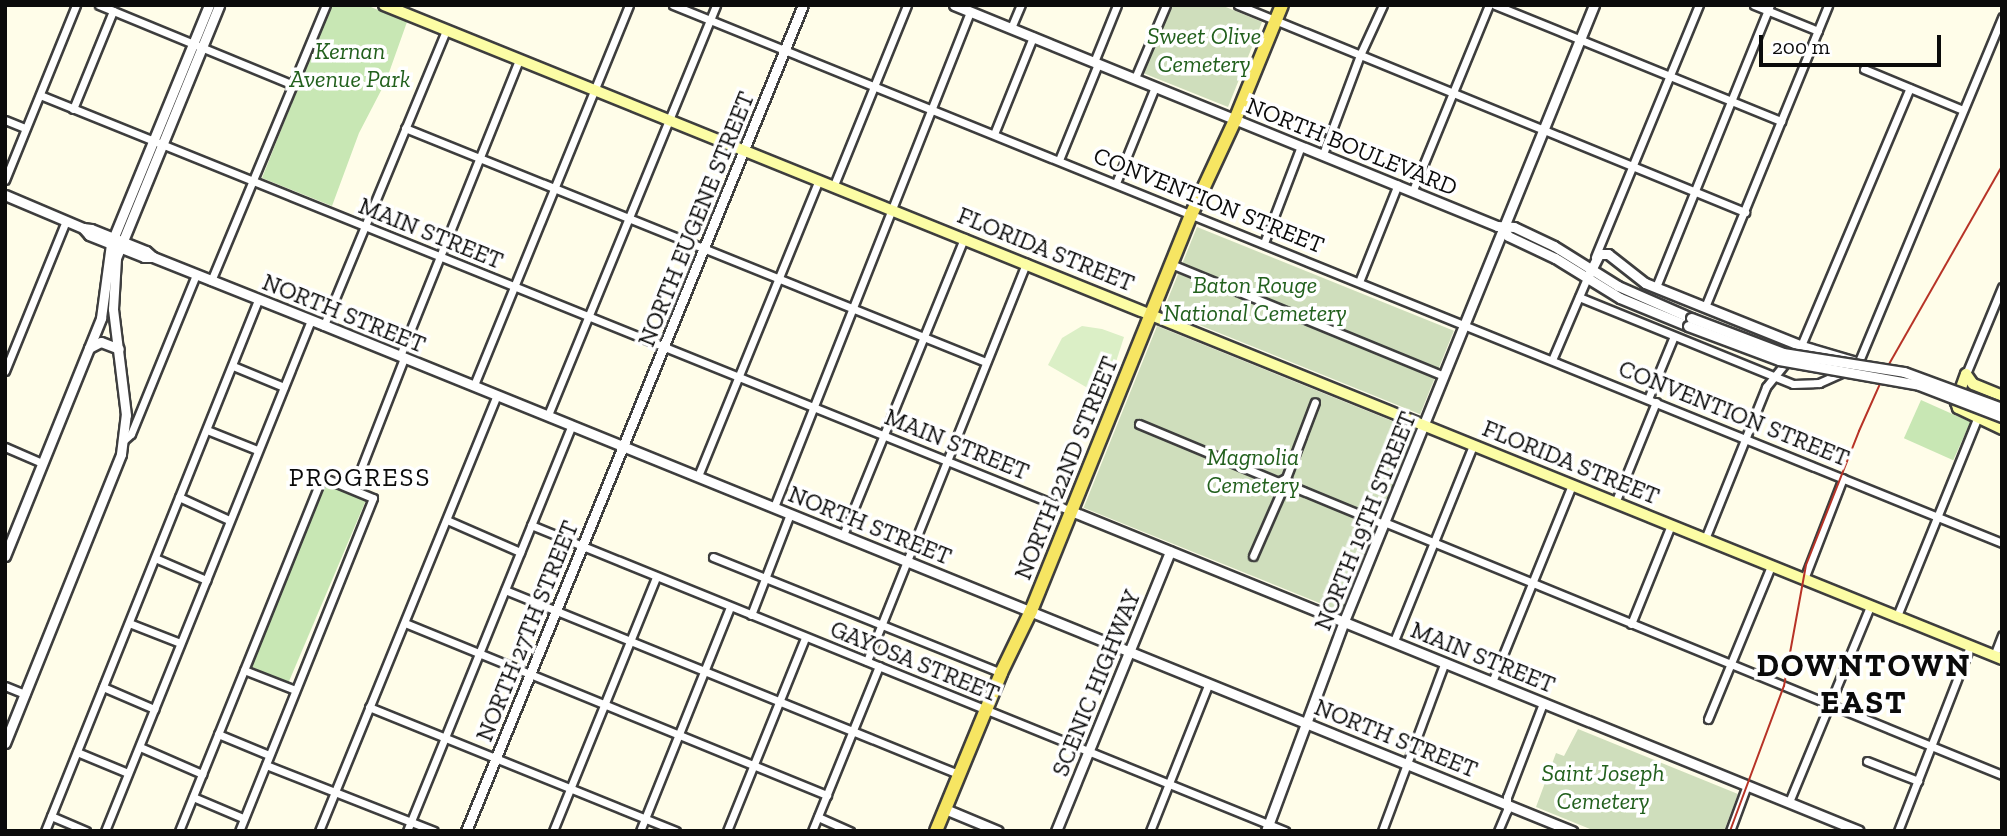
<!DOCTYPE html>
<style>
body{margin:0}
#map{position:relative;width:2007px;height:836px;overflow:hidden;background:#fffde9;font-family:"Zilla Slab",serif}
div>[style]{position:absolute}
.green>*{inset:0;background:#c8e7b4;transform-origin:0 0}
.cemetery>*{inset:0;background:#cfdebc;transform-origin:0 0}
.pitch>*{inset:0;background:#dbefc6}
.roads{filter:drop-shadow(2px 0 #3e3e3e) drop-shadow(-2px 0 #3e3e3e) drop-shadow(0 2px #3e3e3e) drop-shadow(0 -2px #3e3e3e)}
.minor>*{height:7px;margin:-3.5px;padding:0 3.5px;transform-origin:3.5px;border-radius:3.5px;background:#fff}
.tertiary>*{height:9px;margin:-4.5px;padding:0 4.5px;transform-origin:4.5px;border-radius:4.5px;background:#fff}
.secondary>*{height:10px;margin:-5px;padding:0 5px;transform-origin:5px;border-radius:5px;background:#fcfda5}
.primary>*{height:12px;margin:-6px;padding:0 6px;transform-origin:6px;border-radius:6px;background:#f6e562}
.rail>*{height:2px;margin:-1px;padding:0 1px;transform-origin:1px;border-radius:1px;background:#b73327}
.bridges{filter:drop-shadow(2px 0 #3e3e3e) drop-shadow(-2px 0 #3e3e3e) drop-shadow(0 2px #3e3e3e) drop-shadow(0 -2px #3e3e3e)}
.tertiary-bridge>*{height:9px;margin:-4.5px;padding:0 4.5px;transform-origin:4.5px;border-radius:4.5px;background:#fff}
span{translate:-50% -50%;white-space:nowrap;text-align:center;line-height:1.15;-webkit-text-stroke:7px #fff;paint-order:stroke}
.park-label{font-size:24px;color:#22601d;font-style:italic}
.street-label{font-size:24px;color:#0b0b0b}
.neighbourhood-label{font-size:26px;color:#0b0b0b;letter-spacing:2px}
.district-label{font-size:32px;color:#0b0b0b;font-weight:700;letter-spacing:2px}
.frame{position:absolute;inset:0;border:7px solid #0b0b0b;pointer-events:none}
.scale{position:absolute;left:1759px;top:35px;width:182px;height:32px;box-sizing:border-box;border:4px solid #0b0b0b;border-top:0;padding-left:9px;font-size:21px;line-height:24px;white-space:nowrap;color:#0b0b0b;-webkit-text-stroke:5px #fff;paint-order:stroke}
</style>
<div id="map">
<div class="green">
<div style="clip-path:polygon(331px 5px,366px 5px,407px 22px,386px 81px,359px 133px,332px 206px,262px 178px)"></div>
<div style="left:1921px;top:400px;width:54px;height:42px;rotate:24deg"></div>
<div style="left:325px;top:484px;width:44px;height:197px;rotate:23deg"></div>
</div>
<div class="cemetery">
<div style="clip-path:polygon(1170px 5px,1221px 5px,1262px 22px,1228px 107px,1143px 73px)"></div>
<div style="left:1197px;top:227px;width:277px;height:90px;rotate:22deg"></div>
<div style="left:1157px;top:326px;width:279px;height:196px;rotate:22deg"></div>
<div style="clip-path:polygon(1578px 729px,1738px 794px,1724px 831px,1595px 831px,1536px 807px,1556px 753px,1564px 756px)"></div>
</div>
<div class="pitch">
<div style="clip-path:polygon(1082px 326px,1102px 329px,1124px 337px,1107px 390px,1098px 394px,1048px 365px,1062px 338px)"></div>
</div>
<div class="roads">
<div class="minor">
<div style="left:99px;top:5px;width:210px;rotate:22.4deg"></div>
<div style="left:673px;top:5px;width:1434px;rotate:22.04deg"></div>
<div style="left:1238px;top:5px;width:548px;rotate:22.21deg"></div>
<div style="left:1495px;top:5px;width:309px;rotate:22.1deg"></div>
<div style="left:1754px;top:5px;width:69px;rotate:22.1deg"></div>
<div style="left:1011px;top:28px;width:25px;rotate:-67deg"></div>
<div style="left:1094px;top:62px;width:61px;rotate:-68deg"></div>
<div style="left:1864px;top:69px;width:107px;rotate:22.5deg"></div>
<div style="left:1135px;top:78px;width:79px;rotate:-67deg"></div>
<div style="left:40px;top:95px;width:1112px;rotate:21.97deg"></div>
<div style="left:73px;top:109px;width:106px;rotate:-67.8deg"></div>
<div style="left:5px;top:120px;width:22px;rotate:22deg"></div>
<div style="left:405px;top:128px;width:626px;rotate:21.94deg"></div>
<div style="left:994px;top:134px;width:105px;rotate:-68.1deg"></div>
<div style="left:1323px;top:154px;width:106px;rotate:-69.5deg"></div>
<div style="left:1360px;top:55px;width:55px;rotate:-65.3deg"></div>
<div style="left:1059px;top:160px;width:104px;rotate:-67.9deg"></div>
<div style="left:5px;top:180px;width:189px;rotate:-67.9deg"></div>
<div style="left:1116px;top:183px;width:104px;rotate:-67.9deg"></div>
<div style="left:834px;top:185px;width:194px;rotate:-67.9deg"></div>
<div style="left:1413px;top:190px;width:200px;rotate:-67.7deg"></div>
<div style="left:1264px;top:243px;width:104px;rotate:-69.1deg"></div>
<div style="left:1595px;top:257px;width:273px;rotate:-67.6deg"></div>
<div style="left:1171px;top:264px;width:295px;rotate:22.3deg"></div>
<div style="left:211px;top:281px;width:299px;rotate:-67.4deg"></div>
<div style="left:1359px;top:282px;width:105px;rotate:-68.3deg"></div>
<div style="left:1656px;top:287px;width:304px;rotate:-68deg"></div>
<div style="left:1579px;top:297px;width:231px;rotate:22.1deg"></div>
<div style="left:1793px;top:384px;width:26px;rotate:-2deg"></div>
<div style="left:1819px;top:383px;width:42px;rotate:-24.1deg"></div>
<div style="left:1857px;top:366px;width:378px;rotate:-67.4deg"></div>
<div style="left:1705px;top:307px;width:326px;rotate:-67.8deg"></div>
<div style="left:324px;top:325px;width:319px;rotate:-67.5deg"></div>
<div style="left:1800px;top:348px;width:282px;rotate:-67.1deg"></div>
<div style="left:400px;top:356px;width:319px;rotate:-68.1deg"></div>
<div style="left:1552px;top:360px;width:89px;rotate:-66.9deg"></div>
<div style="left:233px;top:366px;width:55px;rotate:22.4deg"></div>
<div style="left:5px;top:371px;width:162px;rotate:-67.9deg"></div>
<div style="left:1966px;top:374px;width:94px;rotate:-67.5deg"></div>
<div style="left:474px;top:385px;width:410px;rotate:-67.8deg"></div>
<div style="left:1648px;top:399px;width:68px;rotate:-67.6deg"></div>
<div style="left:548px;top:415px;width:443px;rotate:-67.7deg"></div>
<div style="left:1139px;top:424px;width:151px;rotate:22.6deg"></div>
<div style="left:207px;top:430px;width:54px;rotate:21.8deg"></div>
<div style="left:124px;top:440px;width:9px;rotate:-41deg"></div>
<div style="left:131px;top:434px;width:172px;rotate:-67.8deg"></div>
<div style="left:5px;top:447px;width:40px;rotate:23.4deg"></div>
<div style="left:698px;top:476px;width:320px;rotate:-67.8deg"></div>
<div style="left:1286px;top:478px;width:81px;rotate:-69.1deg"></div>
<div style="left:1291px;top:486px;width:10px;rotate:156deg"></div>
<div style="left:1282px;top:490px;width:9px;rotate:-117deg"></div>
<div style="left:1278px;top:482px;width:9px;rotate:-27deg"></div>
<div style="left:1286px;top:478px;width:9px;rotate:58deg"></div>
<div style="left:1291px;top:486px;width:100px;rotate:22.4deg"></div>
<div style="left:353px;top:489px;width:141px;rotate:-68.7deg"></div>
<div style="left:179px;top:497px;width:55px;rotate:24.7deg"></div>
<div style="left:1615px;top:503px;width:109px;rotate:-67.9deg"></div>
<div style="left:774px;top:507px;width:532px;rotate:-68.4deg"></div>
<div style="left:447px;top:520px;width:80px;rotate:23.7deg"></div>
<div style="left:1384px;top:522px;width:668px;rotate:22.26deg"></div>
<div style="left:531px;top:525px;width:814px;rotate:22.09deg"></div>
<div style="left:843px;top:535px;width:321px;rotate:-67.8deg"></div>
<div style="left:1705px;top:539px;width:164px;rotate:-68.1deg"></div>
<div style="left:1766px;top:387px;width:36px;rotate:-51deg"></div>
<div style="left:1253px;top:556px;width:72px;rotate:-66.3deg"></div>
<div style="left:713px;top:557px;width:310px;rotate:21.9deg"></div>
<div style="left:155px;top:558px;width:56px;rotate:23.3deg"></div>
<div style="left:1804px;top:579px;width:108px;rotate:-68.9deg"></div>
<div style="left:505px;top:590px;width:490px;rotate:22.1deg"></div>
<div style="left:751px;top:615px;width:108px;rotate:-68.9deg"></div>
<div style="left:1897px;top:616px;width:213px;rotate:-67.9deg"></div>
<div style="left:129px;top:623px;width:55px;rotate:21.4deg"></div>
<div style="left:405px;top:623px;width:456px;rotate:22.2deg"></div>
<div style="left:1631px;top:624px;width:107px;rotate:-68deg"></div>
<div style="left:1394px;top:641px;width:211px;rotate:-68deg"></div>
<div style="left:1994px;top:656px;width:22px;rotate:-69deg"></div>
<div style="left:867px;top:661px;width:429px;rotate:-68.2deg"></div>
<div style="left:244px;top:670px;width:55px;rotate:21.4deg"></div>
<div style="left:1492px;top:682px;width:213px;rotate:-67.9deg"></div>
<div style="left:5px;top:686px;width:22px;rotate:22deg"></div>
<div style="left:103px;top:687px;width:56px;rotate:23.3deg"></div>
<div style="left:369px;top:707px;width:331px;rotate:22deg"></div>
<div style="left:1708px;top:719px;width:165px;rotate:-67.6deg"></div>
<div style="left:218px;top:734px;width:55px;rotate:22.4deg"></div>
<div style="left:140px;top:747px;width:68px;rotate:23.5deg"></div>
<div style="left:77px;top:752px;width:55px;rotate:22.4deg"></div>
<div style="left:1867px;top:761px;width:55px;rotate:21.4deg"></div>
<div style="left:266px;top:765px;width:180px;rotate:21.4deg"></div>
<div style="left:193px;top:797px;width:54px;rotate:22.8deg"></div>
<div style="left:1789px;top:802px;width:212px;rotate:-67.5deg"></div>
<div style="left:51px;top:816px;width:38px;rotate:23deg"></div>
<div style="left:818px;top:817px;width:35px;rotate:24deg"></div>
<div style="left:45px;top:831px;width:572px;rotate:-68.14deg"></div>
<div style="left:105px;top:831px;width:551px;rotate:-68.04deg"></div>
<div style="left:179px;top:831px;width:382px;rotate:-68deg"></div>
<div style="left:322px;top:477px;width:55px;rotate:22.4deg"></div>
<div style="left:373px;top:498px;width:359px;rotate:111.9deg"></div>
<div style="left:319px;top:831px;width:471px;rotate:-67.8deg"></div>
<div style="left:407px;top:831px;width:438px;rotate:-67.9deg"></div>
<div style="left:553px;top:831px;width:274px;rotate:-67.9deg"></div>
<div style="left:640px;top:831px;width:241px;rotate:-68.1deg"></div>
<div style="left:727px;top:831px;width:208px;rotate:-68deg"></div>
<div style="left:812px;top:831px;width:178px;rotate:-67.9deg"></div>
<div style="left:1150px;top:831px;width:159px;rotate:-68.3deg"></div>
<div style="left:1382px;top:831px;width:180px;rotate:-69.6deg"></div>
<div style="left:1498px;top:831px;width:23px;rotate:-67deg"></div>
<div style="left:1507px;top:810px;width:13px;rotate:-90deg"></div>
<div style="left:1507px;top:797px;width:101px;rotate:-69deg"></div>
<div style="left:1730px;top:831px;width:49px;rotate:-69.7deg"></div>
<div style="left:1898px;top:831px;width:199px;rotate:-68.7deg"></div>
</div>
<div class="tertiary">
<div style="left:954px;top:5px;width:586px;rotate:22.15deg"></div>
<div style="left:1497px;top:226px;width:17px;rotate:3deg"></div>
<div style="left:1514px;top:227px;width:44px;rotate:25.4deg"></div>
<div style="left:1554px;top:246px;width:75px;rotate:32deg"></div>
<div style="left:1618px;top:286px;width:80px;rotate:23.7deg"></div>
<div style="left:5px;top:195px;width:85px;rotate:22.9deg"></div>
<div style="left:83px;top:228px;width:8px;rotate:7deg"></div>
<div style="left:91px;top:229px;width:59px;rotate:21.8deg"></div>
<div style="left:146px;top:251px;width:9px;rotate:41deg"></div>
<div style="left:83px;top:228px;width:9px;rotate:49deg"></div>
<div style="left:89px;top:235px;width:59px;rotate:21.8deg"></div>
<div style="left:144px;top:257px;width:9px"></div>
<div style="left:153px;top:257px;width:184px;rotate:21.7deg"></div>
<div style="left:324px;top:325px;width:1347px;rotate:22.07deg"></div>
<div style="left:1503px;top:228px;width:9px;rotate:58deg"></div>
<div style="left:1508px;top:236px;width:52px;rotate:25.1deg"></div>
<div style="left:1555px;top:258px;width:76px;rotate:31.6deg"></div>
<div style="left:1620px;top:298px;width:74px;rotate:22.4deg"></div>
<div style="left:1587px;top:278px;width:27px;rotate:-63deg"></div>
<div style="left:1599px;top:254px;width:9px"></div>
<div style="left:1608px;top:254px;width:47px;rotate:38.1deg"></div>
<div style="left:1645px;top:283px;width:169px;rotate:21.9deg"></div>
<div style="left:1802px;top:346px;width:53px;rotate:16.4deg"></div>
<div style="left:89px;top:348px;width:13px;rotate:-27deg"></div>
<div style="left:101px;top:342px;width:19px;rotate:21deg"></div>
<div style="left:1071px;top:511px;width:850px;rotate:22.1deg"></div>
<div style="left:5px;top:556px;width:257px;rotate:-68deg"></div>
<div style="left:101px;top:318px;width:75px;rotate:-82.3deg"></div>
<div style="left:111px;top:244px;width:258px;rotate:-67.7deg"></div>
<div style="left:5px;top:743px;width:311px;rotate:-68.1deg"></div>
<div style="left:121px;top:454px;width:39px;rotate:-83deg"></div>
<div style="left:126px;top:415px;width:107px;rotate:-97deg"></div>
<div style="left:113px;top:309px;width:51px;rotate:-86.6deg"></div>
<div style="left:116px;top:258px;width:273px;rotate:-67.8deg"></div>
<div style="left:945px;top:809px;width:57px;rotate:22.5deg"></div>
<div style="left:466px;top:831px;width:892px;rotate:-67.81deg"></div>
<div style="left:1056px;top:831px;width:302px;rotate:-67.8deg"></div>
<div style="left:1266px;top:831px;width:224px;rotate:-69.6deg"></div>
<div style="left:1344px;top:621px;width:665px;rotate:-67.91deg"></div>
</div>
<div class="secondary">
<div style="left:384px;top:5px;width:1745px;rotate:22.01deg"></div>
<div style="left:1966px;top:374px;width:30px;rotate:110deg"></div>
<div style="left:1956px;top:402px;width:6px;rotate:72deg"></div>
<div style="left:1958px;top:408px;width:49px;rotate:25.5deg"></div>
<div style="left:1966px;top:374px;width:12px;rotate:55deg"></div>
<div style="left:1973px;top:384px;width:31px;rotate:22deg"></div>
</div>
<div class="primary">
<div style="left:936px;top:831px;width:171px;rotate:-67.6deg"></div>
<div style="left:1001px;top:673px;width:69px;rotate:-64.2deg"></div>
<div style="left:1031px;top:611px;width:427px;rotate:-68deg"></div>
<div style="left:1191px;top:215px;width:105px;rotate:-65.1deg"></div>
<div style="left:1235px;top:120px;width:124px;rotate:-67.8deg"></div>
</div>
</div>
<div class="rail">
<div style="left:1730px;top:831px;width:155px;rotate:-69.6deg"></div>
<div style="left:1784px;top:686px;width:123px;rotate:-79.7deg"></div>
<div style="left:1806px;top:565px;width:144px;rotate:-68.4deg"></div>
<div style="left:1859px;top:431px;width:71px;rotate:-66deg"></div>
<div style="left:1888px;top:366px;width:230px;rotate:-60.3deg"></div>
</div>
<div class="bridges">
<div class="tertiary-bridge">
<div style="left:1691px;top:318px;width:98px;rotate:20.8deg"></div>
<div style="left:1783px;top:353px;width:122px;rotate:8.9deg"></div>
<div style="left:1904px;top:372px;width:104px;rotate:20.2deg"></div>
<div style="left:1688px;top:326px;width:97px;rotate:20.5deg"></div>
<div style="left:1779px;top:360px;width:142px;rotate:10.1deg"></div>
<div style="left:1919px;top:385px;width:89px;rotate:21.1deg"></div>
</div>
</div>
<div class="park-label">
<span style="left:1204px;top:50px">Sweet Olive<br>Cemetery</span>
<span style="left:350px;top:65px">Kernan<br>Avenue Park</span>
<span style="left:1255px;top:299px">Baton Rouge<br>National Cemetery</span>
<span style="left:1253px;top:471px">Magnolia<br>Cemetery</span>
<span style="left:1603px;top:787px">Saint Joseph<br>Cemetery</span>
</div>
<div class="street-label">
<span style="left:1352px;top:146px;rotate:22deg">NORTH BOULEVARD</span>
<span style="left:1209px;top:200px;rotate:22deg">CONVENTION STREET</span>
<span style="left:696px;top:219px;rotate:-68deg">NORTH EUGENE STREET</span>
<span style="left:431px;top:233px;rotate:22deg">MAIN STREET</span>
<span style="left:1046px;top:249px;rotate:22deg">FLORIDA STREET</span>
<span style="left:344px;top:313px;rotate:22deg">NORTH STREET</span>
<span style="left:1734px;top:413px;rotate:22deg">CONVENTION STREET</span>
<span style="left:957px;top:444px;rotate:22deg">MAIN STREET</span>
<span style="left:1571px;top:462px;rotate:22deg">FLORIDA STREET</span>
<span style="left:1066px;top:468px;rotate:-68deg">NORTH 22ND STREET</span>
<span style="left:1365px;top:521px;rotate:-68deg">NORTH 19TH STREET</span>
<span style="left:870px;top:525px;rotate:22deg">NORTH STREET</span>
<span style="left:527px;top:631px;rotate:-68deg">NORTH 27TH STREET</span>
<span style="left:1483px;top:657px;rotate:22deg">MAIN STREET</span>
<span style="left:915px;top:661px;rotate:22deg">GAYOSA STREET</span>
<span style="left:1096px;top:683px;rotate:-68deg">SCENIC HIGHWAY</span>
<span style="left:1396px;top:738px;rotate:22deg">NORTH STREET</span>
</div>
<div class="neighbourhood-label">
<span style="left:360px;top:478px">PROGRESS</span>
</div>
<div class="district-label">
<span style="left:1864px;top:684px">DOWNTOWN<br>EAST</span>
</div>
<div class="frame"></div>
<div class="scale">200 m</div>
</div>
